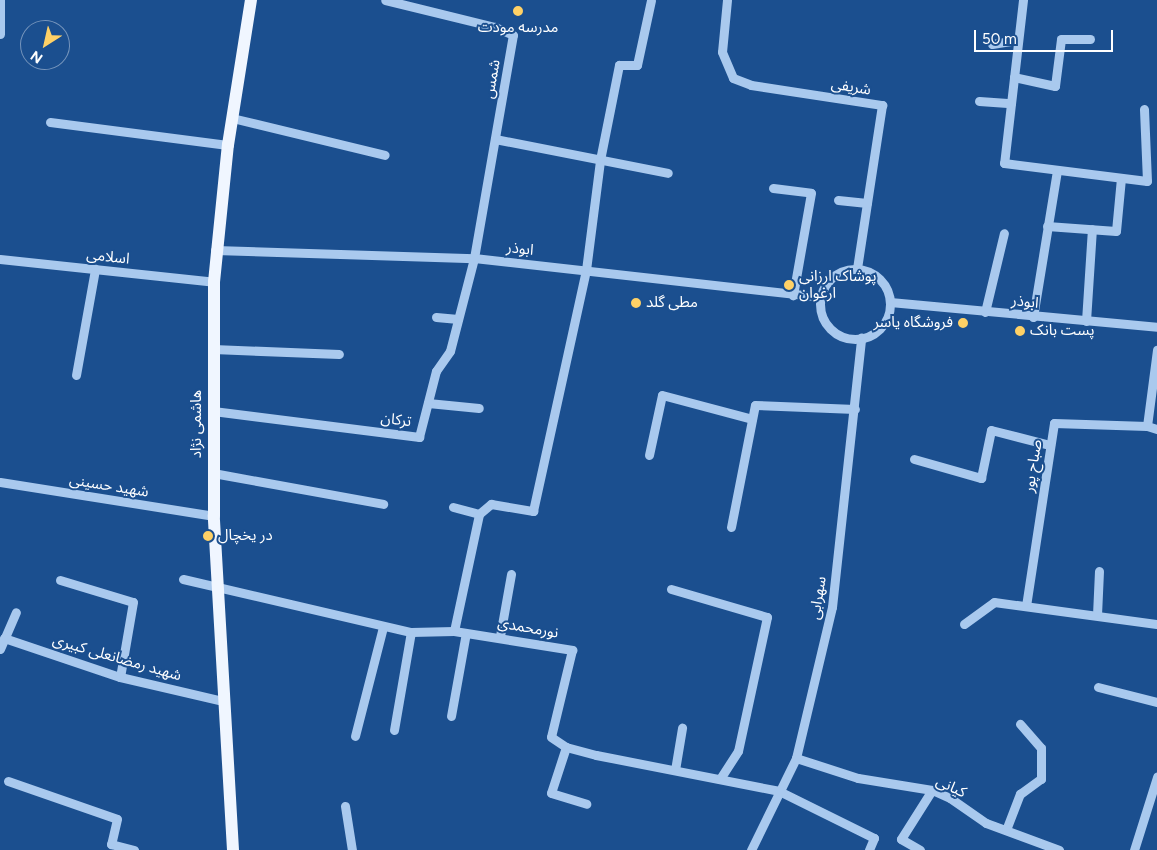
<!DOCTYPE html>
<meta charset="utf-8">
<style>
body{margin:0}
#map{position:relative;width:1157px;height:850px;overflow:hidden;background:#1b4f8f;font-family:Figtree,"Noto Sans Arabic",sans-serif}
div>[style]{position:absolute}
.minor>*{height:9px;margin:-4.5px;padding:0 4.5px;transform-origin:4.5px;border-radius:4.5px;background:#a9c9ee}
.minor>.ring{margin:-4.5px;padding:0;box-sizing:content-box;background:none;border:9px solid #a9c9ee;border-radius:50%}
.major>*{height:12px;margin:-6px;padding:0 6px;transform-origin:6px;border-radius:6px;background:#f0f6ff}
.dots>*{width:14px;height:14px;translate:-50% -50%;box-sizing:border-box;border:2px solid #1b4f8f;border-radius:50%}
span{translate:-50% -50%;white-space:nowrap;text-align:center;line-height:1.15;-webkit-text-stroke:4px #1b4f8f;paint-order:stroke}
.poi-label{font-size:15px;color:#fff}
.left{translate:0 -50%;text-align:left}
.right{translate:-100% -50%;text-align:right}
.street-label{font-size:15px;color:#fff}
.north{position:absolute;left:20px;top:20px;width:50px;height:50px;box-sizing:border-box;background:#1b4f8f;border:1px solid #7695bc;border-radius:50%;rotate:215deg;font-size:14px;font-weight:700;line-height:20px;text-align:center;color:#fff}
.north::after{content:'';display:block;margin:auto;width:18px;height:22px;background:#ffd166;clip-path:polygon(50% 0,100% 100%,50% 72%,0 100%)}
.scale{position:absolute;left:974px;top:30px;width:139px;height:22px;box-sizing:border-box;border:2px solid #fff;border-top:0;padding-left:6px;font-size:15px;line-height:18px;white-space:nowrap;color:#fff;-webkit-text-stroke:4px #1b4f8f;paint-order:stroke}
</style>
<div id="map">
<div class="minor">
<div style="left:727px;top:0;width:52px;rotate:95.5deg"></div>
<div style="left:722px;top:52px;width:28px;rotate:67deg"></div>
<div style="left:733px;top:78px;width:19px;rotate:21deg"></div>
<div style="left:751px;top:85px;width:133px;rotate:8.7deg"></div>
<div style="left:882px;top:105px;width:166px;rotate:98.7deg"></div>
<div style="left:1023px;top:0;width:164px;rotate:96.6deg"></div>
<div style="left:1004px;top:163px;width:144px;rotate:7.2deg"></div>
<div style="left:1147px;top:181px;width:72px;rotate:-92.4deg"></div>
<div style="left:0;top:34px;width:34px;rotate:-90deg"></div>
<div style="left:992px;top:44px;width:26px;rotate:-9deg"></div>
<div style="left:1014px;top:77px;width:42px;rotate:12.4deg"></div>
<div style="left:1055px;top:86px;width:47px;rotate:-82.7deg"></div>
<div style="left:1061px;top:39px;width:29px"></div>
<div style="left:979px;top:101px;width:32px;rotate:4deg"></div>
<div style="left:232px;top:118px;width:157px;rotate:13.6deg"></div>
<div style="left:50px;top:122px;width:179px;rotate:7.4deg"></div>
<div style="left:495px;top:139px;width:176px;rotate:11.1deg"></div>
<div style="left:773px;top:188px;width:38px;rotate:7deg"></div>
<div style="left:811px;top:193px;width:104px;rotate:100deg"></div>
<div style="left:838px;top:200px;width:29px;rotate:6deg"></div>
<div style="left:1047px;top:226px;width:69px;rotate:4.1deg"></div>
<div style="left:1116px;top:231px;width:53px;rotate:-84.6deg"></div>
<div style="left:215px;top:250px;width:259px;rotate:1.8deg"></div>
<div style="left:474px;top:258px;width:349px;rotate:6.4deg"></div>
<div style="left:0;top:259px;width:215px;rotate:6.1deg"></div>
<div class="ring" style="left:820px;top:269px;width:61px;height:61px"></div>
<div style="left:890px;top:302px;width:268px;rotate:5.3deg"></div>
<div style="left:985px;top:312px;width:81px;rotate:-76.5deg"></div>
<div style="left:436px;top:317px;width:22px;rotate:5deg"></div>
<div style="left:1033px;top:317px;width:149px;rotate:-80.7deg"></div>
<div style="left:1086px;top:321px;width:92px;rotate:-86.3deg"></div>
<div style="left:213px;top:349px;width:126px;rotate:2.3deg"></div>
<div style="left:76px;top:375px;width:108px;rotate:-79.8deg"></div>
<div style="left:428px;top:403px;width:51px;rotate:5.6deg"></div>
<div style="left:213px;top:411px;width:208px;rotate:7.2deg"></div>
<div style="left:419px;top:437px;width:68px;rotate:-75.6deg"></div>
<div style="left:436px;top:371px;width:24px;rotate:-55deg"></div>
<div style="left:450px;top:351px;width:96px;rotate:-75.5deg"></div>
<div style="left:474px;top:258px;width:226px;rotate:-80.1deg"></div>
<div style="left:513px;top:35px;width:20px;rotate:-156deg"></div>
<div style="left:495px;top:27px;width:113px;rotate:-166.2deg"></div>
<div style="left:1147px;top:426px;width:77px;rotate:-82.5deg"></div>
<div style="left:649px;top:455px;width:61px;rotate:-77.8deg"></div>
<div style="left:662px;top:395px;width:93px;rotate:14.9deg"></div>
<div style="left:914px;top:459px;width:70px;rotate:15.8deg"></div>
<div style="left:981px;top:478px;width:49px;rotate:-78.2deg"></div>
<div style="left:991px;top:430px;width:61px;rotate:14.3deg"></div>
<div style="left:213px;top:473px;width:173px;rotate:10.3deg"></div>
<div style="left:0;top:482px;width:217px;rotate:9deg"></div>
<div style="left:453px;top:507px;width:27px;rotate:15deg"></div>
<div style="left:731px;top:527px;width:124px;rotate:-78.9deg"></div>
<div style="left:755px;top:405px;width:100px;rotate:2.3deg"></div>
<div style="left:183px;top:579px;width:234px;rotate:13.1deg"></div>
<div style="left:411px;top:632px;width:43px;rotate:-1.3deg"></div>
<div style="left:454px;top:631px;width:120px;rotate:9.1deg"></div>
<div style="left:572px;top:650px;width:89px;rotate:103.6deg"></div>
<div style="left:551px;top:737px;width:18px;rotate:34deg"></div>
<div style="left:566px;top:747px;width:31px;rotate:15deg"></div>
<div style="left:596px;top:755px;width:187px;rotate:11.1deg"></div>
<div style="left:779px;top:791px;width:106px;rotate:26.3deg"></div>
<div style="left:874px;top:838px;width:13px;rotate:113deg"></div>
<div style="left:60px;top:580px;width:76px;rotate:16.8deg"></div>
<div style="left:133px;top:602px;width:76px;rotate:99.8deg"></div>
<div style="left:671px;top:589px;width:100px;rotate:16.3deg"></div>
<div style="left:767px;top:617px;width:137px;rotate:102.2deg"></div>
<div style="left:738px;top:751px;width:33px;rotate:123deg"></div>
<div style="left:1026px;top:606px;width:185px;rotate:-81.3deg"></div>
<div style="left:1054px;top:423px;width:93px;rotate:1.8deg"></div>
<div style="left:1147px;top:426px;width:10px;rotate:17deg"></div>
<div style="left:1097px;top:615px;width:44px;rotate:-87.4deg"></div>
<div style="left:964px;top:624px;width:37px;rotate:-36deg"></div>
<div style="left:994px;top:602px;width:164px;rotate:7.7deg"></div>
<div style="left:454px;top:631px;width:120px;rotate:-77.9deg"></div>
<div style="left:479px;top:514px;width:16px;rotate:-40deg"></div>
<div style="left:491px;top:504px;width:43px;rotate:9.5deg"></div>
<div style="left:533px;top:511px;width:247px;rotate:-77.6deg"></div>
<div style="left:586px;top:270px;width:111px;rotate:-82.7deg"></div>
<div style="left:600px;top:160px;width:97px;rotate:-78.7deg"></div>
<div style="left:619px;top:65px;width:18px"></div>
<div style="left:637px;top:65px;width:66px;rotate:-77.8deg"></div>
<div style="left:500px;top:636px;width:63px;rotate:-79.9deg"></div>
<div style="left:4px;top:638px;width:122px;rotate:18.6deg"></div>
<div style="left:120px;top:677px;width:106px;rotate:13.1deg"></div>
<div style="left:0;top:649px;width:40px;rotate:-66.6deg"></div>
<div style="left:1098px;top:687px;width:61px;rotate:14.3deg"></div>
<div style="left:451px;top:716px;width:84px;rotate:-79.8deg"></div>
<div style="left:394px;top:730px;width:99px;rotate:-80.2deg"></div>
<div style="left:355px;top:736px;width:113px;rotate:-75.6deg"></div>
<div style="left:566px;top:747px;width:48px;rotate:108.1deg"></div>
<div style="left:551px;top:793px;width:37px;rotate:17deg"></div>
<div style="left:796px;top:758px;width:65px;rotate:17.9deg"></div>
<div style="left:858px;top:778px;width:75px;rotate:9.2deg"></div>
<div style="left:932px;top:790px;width:20px;rotate:24deg"></div>
<div style="left:950px;top:798px;width:44px;rotate:34.8deg"></div>
<div style="left:986px;top:823px;width:78px;rotate:20.3deg"></div>
<div style="left:675px;top:770px;width:43px;rotate:-80.5deg"></div>
<div style="left:8px;top:781px;width:115px;rotate:19.2deg"></div>
<div style="left:117px;top:819px;width:26px;rotate:103deg"></div>
<div style="left:111px;top:844px;width:24px;rotate:15deg"></div>
<div style="left:345px;top:806px;width:45px;rotate:81deg"></div>
<div style="left:1006px;top:830px;width:39px;rotate:-69deg"></div>
<div style="left:1020px;top:794px;width:26px;rotate:-36deg"></div>
<div style="left:1041px;top:779px;width:31px;rotate:-90deg"></div>
<div style="left:1041px;top:748px;width:32px;rotate:-131deg"></div>
<div style="left:751px;top:850px;width:102px;rotate:-63.9deg"></div>
<div style="left:796px;top:758px;width:155px;rotate:-76.6deg"></div>
<div style="left:832px;top:607px;width:271px;rotate:-83.8deg"></div>
<div style="left:920px;top:850px;width:22px;rotate:-150deg"></div>
<div style="left:901px;top:839px;width:58px;rotate:-57.7deg"></div>
<div style="left:1134px;top:850px;width:77px;rotate:-72.5deg"></div>
</div>
<div class="major">
<div style="left:233px;top:850px;width:335px;rotate:-93.3deg"></div>
<div style="left:214px;top:516px;width:234px;rotate:-90deg"></div>
<div style="left:214px;top:282px;width:138px;rotate:-84.2deg"></div>
<div style="left:228px;top:145px;width:147px;rotate:-81deg"></div>
</div>
<div class="dots">
<div style="left:518px;top:11px;background:#ffd166"></div>
<div style="left:789px;top:285px;background:#ffd166"></div>
<div style="left:636px;top:303px;background:#ffd166"></div>
<div style="left:963px;top:323px;background:#ffd166"></div>
<div style="left:1020px;top:331px;background:#ffd166"></div>
<div style="left:208px;top:536px;background:#ffd166"></div>
</div>
<div class="poi-label">
<span style="left:518px;top:28px">مدرسه مودت</span>
<span class="left" style="left:799px;top:285px">پوشاک ارزانی<br>ارغوان</span>
<span class="left" style="left:646px;top:303px">مطی گلد</span>
<span class="right" style="left:953px;top:323px">فروشگاه یاسر</span>
<span class="left" style="left:1030px;top:331px">پست بانک</span>
<span class="left" style="left:218px;top:536px">در یخچال</span>
</div>
<div class="street-label">
<span style="left:492px;top:79px;rotate:-80deg">شمس</span>
<span style="left:851px;top:87px;rotate:9deg">شریفی</span>
<span style="left:520px;top:249px;rotate:6deg">ابوذر</span>
<span style="left:108px;top:257px;rotate:6deg">اسلامی</span>
<span style="left:1025px;top:302px;rotate:6deg">ابوذر</span>
<span style="left:396px;top:420px;rotate:7deg">ترکان</span>
<span style="left:197px;top:424px;rotate:-90deg">هاشمی نژاد</span>
<span style="left:1033px;top:466px;rotate:-81deg">صباح پور</span>
<span style="left:109px;top:486px;rotate:9deg">شهید حسینی</span>
<span style="left:818px;top:598px;rotate:-81deg">سهرابی</span>
<span style="left:528px;top:628px;rotate:10deg">نورمحمدی</span>
<span style="left:117px;top:658px;rotate:16deg">شهید رمضانعلی کبیری</span>
<span style="left:951px;top:787px;rotate:25deg">کیانی</span>
</div>
<div class="north">N</div>
<div class="scale">50 m</div>
</div>
